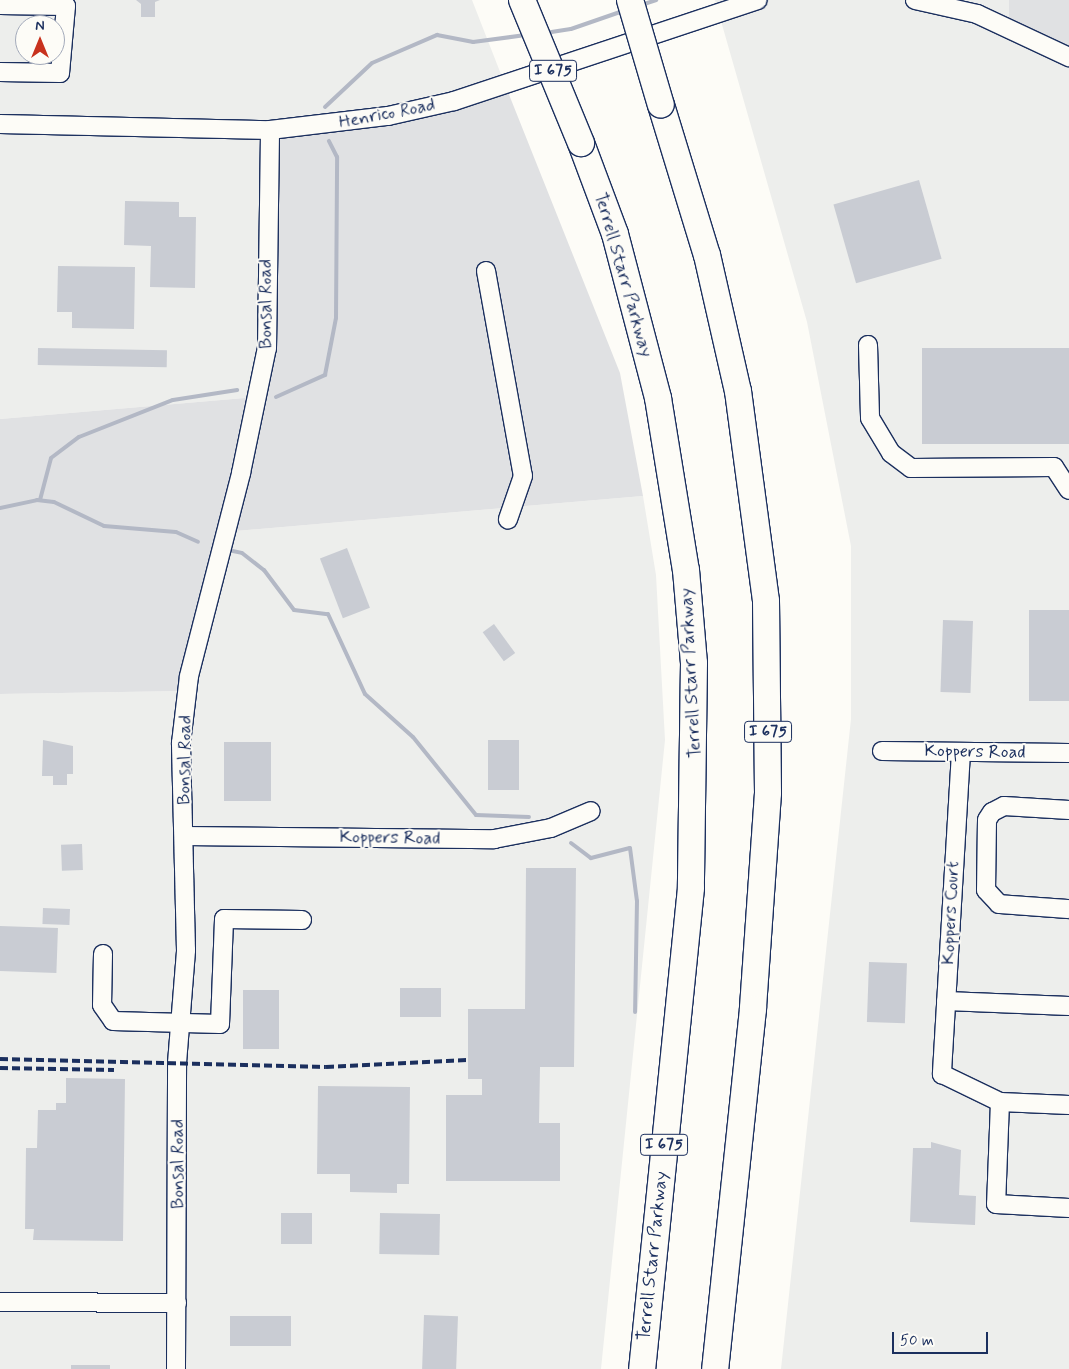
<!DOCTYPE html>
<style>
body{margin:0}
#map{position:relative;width:1069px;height:1369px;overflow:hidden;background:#fdfcf7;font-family:Mynerve,sans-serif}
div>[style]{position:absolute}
.built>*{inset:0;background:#edeeec}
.green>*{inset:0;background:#e0e1e3}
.stream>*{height:4px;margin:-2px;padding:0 2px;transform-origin:2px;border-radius:2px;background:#b3b8c5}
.building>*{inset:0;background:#c9ccd3;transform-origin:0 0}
.roads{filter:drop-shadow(1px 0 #1b2f5e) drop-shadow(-1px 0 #1b2f5e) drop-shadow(0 1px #1b2f5e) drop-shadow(0 -1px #1b2f5e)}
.minor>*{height:18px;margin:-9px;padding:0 9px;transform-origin:9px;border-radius:9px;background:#fdfcf7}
.highway>*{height:26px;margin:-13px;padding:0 13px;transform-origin:13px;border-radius:13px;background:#fdfcf7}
.rail>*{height:4px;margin-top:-2px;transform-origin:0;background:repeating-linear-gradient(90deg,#1b2f5e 0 8px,transparent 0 12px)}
.bridges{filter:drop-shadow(1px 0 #1b2f5e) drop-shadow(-1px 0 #1b2f5e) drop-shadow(0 1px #1b2f5e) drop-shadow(0 -1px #1b2f5e)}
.highway-bridge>*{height:26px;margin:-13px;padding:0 13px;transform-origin:13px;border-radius:13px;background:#fdfcf7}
span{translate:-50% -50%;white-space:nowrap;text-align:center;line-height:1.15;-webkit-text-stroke:4px #fdfcf7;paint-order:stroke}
.shield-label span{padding:1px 4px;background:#fdfcf7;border:1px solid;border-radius:4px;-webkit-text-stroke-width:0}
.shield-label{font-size:16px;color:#1b2f5e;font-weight:700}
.street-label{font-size:18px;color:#1b2f5e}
.north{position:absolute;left:15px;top:15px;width:50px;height:50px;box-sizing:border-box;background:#fdfcf7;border:1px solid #a3aaba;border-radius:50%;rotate:0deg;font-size:14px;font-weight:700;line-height:20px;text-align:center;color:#1b2f5e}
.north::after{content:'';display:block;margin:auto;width:18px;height:22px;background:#c8321e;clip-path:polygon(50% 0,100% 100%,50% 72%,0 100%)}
.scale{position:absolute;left:892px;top:1332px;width:96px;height:22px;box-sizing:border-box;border:2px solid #1b2f5e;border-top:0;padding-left:6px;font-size:15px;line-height:18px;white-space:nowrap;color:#1b2f5e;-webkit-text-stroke:4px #fdfcf7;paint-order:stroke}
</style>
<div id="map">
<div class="built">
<div style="clip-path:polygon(evenodd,0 0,472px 0,504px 82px,375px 122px,274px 129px,267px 396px,0 419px,0 0,25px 25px,55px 25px,55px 55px,25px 55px,25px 25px)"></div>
<div style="clip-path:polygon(715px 0,1009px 0,1009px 34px,1069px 68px,1069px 1369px,781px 1369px,851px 719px,851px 546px,807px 322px)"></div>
<div style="clip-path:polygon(643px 496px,656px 575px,665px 740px,601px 1369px,0 1369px,0 694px,182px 691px,224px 532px)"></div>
</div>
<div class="green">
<div style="clip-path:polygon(1009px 0,1069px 0,1069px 68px,1009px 34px)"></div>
<div style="clip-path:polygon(504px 82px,620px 373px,643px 496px,224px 532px,182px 691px,0 694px,0 419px,267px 396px,274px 129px,375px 122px)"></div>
</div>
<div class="stream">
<div style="left:641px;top:5px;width:16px;rotate:-18deg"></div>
<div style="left:545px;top:33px;width:26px;rotate:-9deg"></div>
<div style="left:571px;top:29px;width:55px;rotate:-19.1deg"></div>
<div style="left:325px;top:107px;width:64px;rotate:-43.1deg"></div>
<div style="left:372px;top:63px;width:71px;rotate:-23.3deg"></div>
<div style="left:437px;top:35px;width:37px;rotate:11deg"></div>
<div style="left:473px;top:42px;width:53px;rotate:-7.5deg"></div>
<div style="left:276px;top:397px;width:54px;rotate:-24.2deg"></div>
<div style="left:325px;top:375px;width:58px;rotate:-79.1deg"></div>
<div style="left:336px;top:318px;width:161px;rotate:-89.6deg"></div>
<div style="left:337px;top:157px;width:18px;rotate:-117deg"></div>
<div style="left:40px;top:500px;width:43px;rotate:-75.3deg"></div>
<div style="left:51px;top:458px;width:35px;rotate:-37deg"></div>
<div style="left:79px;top:437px;width:101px;rotate:-21.5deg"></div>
<div style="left:173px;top:400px;width:65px;rotate:-8.9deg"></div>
<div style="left:0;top:508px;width:38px;rotate:-12deg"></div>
<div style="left:37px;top:500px;width:17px;rotate:7deg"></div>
<div style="left:54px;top:502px;width:55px;rotate:25.6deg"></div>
<div style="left:104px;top:526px;width:72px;rotate:4.8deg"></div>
<div style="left:176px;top:532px;width:24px;rotate:24deg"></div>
<div style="left:228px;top:550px;width:14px;rotate:12deg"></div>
<div style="left:242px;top:553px;width:28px;rotate:38deg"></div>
<div style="left:264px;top:570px;width:50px;rotate:53.1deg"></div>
<div style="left:294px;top:610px;width:34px;rotate:7deg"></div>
<div style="left:328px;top:614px;width:88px;rotate:65.2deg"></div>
<div style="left:365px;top:694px;width:64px;rotate:41.9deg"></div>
<div style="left:413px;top:737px;width:100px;rotate:51.1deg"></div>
<div style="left:476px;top:815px;width:53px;rotate:2.2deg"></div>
<div style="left:571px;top:843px;width:25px;rotate:37deg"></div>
<div style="left:591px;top:858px;width:40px;rotate:-14.4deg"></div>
<div style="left:630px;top:848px;width:53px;rotate:82.5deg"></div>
<div style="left:637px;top:901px;width:111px;rotate:91deg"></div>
</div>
<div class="building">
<div style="clip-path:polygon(136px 0,160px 0,155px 2px,155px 17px,141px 17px,141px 4px)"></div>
<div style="left:919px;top:180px;width:82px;height:89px;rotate:74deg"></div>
<div style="clip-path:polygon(125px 201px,179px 202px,179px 217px,196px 217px,195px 288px,150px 287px,151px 246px,124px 245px)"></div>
<div style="clip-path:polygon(58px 266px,135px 267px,134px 329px,72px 328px,72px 312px,57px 312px)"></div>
<div style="left:38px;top:348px;width:129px;height:17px;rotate:1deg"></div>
<div style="left:1069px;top:348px;width:96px;height:147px;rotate:90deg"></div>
<div style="left:347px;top:548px;width:64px;height:29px;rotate:69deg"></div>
<div style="left:1029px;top:610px;width:40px;height:91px"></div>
<div style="left:943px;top:620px;width:30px;height:72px;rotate:2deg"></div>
<div style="left:494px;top:624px;width:36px;height:14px;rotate:54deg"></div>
<div style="clip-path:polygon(43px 740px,73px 746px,73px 774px,67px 774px,67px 785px,53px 785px,53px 776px,42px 776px)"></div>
<div style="left:488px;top:740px;width:31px;height:50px"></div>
<div style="left:224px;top:742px;width:47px;height:59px"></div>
<div style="left:82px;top:844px;width:26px;height:21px;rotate:88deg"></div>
<div style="clip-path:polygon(526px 868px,576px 868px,574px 1067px,540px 1067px,539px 1123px,560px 1123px,560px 1181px,446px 1181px,446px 1095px,482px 1095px,482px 1079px,468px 1079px,468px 1009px,525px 1009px)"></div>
<div style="left:43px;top:908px;width:27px;height:16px;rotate:2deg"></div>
<div style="left:0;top:926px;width:58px;height:45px;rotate:2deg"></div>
<div style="left:869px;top:962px;width:38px;height:60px;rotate:2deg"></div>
<div style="left:400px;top:988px;width:41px;height:29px"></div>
<div style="left:243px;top:990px;width:36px;height:59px"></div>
<div style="clip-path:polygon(66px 1078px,125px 1079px,123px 1241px,33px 1240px,34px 1229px,25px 1229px,26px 1148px,37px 1148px,38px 1110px,56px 1110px,56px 1103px,66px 1103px)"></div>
<div style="clip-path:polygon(318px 1086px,410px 1087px,409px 1184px,397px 1184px,397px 1193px,350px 1192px,350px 1174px,317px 1174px)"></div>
<div style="clip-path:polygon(931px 1142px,961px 1150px,959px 1195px,976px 1196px,975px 1225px,910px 1222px,913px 1148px,931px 1148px)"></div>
<div style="left:281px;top:1213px;width:31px;height:31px"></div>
<div style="left:380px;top:1213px;width:60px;height:41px;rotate:1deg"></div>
<div style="left:424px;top:1315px;width:34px;height:54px;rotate:2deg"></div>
<div style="left:230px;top:1316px;width:61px;height:30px"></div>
<div style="left:71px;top:1365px;width:39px;height:4px"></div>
</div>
<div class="roads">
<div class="minor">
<div style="left:915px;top:0;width:64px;rotate:12.7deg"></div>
<div style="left:977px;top:14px;width:102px;rotate:25.1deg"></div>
<div style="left:0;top:5px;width:66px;rotate:0.9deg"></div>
<div style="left:66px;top:6px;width:67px;rotate:95.1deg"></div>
<div style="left:60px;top:73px;width:60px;rotate:-179deg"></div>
<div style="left:0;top:124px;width:270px;rotate:1.3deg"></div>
<div style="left:270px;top:130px;width:119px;rotate:-6.8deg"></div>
<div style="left:388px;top:116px;width:68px;rotate:-12.8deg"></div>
<div style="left:454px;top:101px;width:320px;rotate:-18.4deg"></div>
<div style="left:486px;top:271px;width:208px;rotate:79.8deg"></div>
<div style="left:523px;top:476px;width:46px;rotate:109.2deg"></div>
<div style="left:868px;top:345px;width:73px;rotate:88.4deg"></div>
<div style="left:870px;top:418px;width:41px;rotate:59deg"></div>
<div style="left:891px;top:453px;width:25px;rotate:37deg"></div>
<div style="left:911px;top:468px;width:143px;rotate:-0.4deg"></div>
<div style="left:1054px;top:467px;width:27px;rotate:57deg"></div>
<div style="left:882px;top:751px;width:187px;rotate:0.6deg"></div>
<div style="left:961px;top:752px;width:323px;rotate:93.4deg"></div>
<div style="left:942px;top:1074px;width:64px;rotate:25.8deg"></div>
<div style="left:1000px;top:1102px;width:69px;rotate:2.5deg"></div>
<div style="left:1069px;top:810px;width:65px;rotate:-176.5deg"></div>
<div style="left:1004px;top:806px;width:13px;rotate:153deg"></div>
<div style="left:992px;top:812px;width:9px;rotate:122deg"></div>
<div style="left:987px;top:820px;width:70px;rotate:90.8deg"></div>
<div style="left:986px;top:890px;width:19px;rotate:47deg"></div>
<div style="left:999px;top:904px;width:70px;rotate:4.1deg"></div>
<div style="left:185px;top:836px;width:309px;rotate:0.6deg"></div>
<div style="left:494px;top:839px;width:58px;rotate:-10.9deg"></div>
<div style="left:551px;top:828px;width:43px;rotate:-23deg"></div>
<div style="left:103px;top:954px;width:51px;rotate:91.1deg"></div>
<div style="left:102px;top:1005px;width:19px;rotate:55deg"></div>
<div style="left:113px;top:1021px;width:107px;rotate:1.6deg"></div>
<div style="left:220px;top:1024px;width:105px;rotate:-87.8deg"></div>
<div style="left:224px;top:919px;width:78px;rotate:0.7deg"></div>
<div style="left:946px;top:1001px;width:123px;rotate:2.3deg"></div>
<div style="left:1000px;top:1102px;width:102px;rotate:92.2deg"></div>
<div style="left:996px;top:1204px;width:73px;rotate:3.1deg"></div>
<div style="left:0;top:1302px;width:177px;rotate:0.3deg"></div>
<div style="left:176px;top:1369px;width:306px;rotate:-89.8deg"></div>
<div style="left:177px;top:1063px;width:113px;rotate:-85.4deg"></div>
<div style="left:186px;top:950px;width:207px;rotate:-91.4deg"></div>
<div style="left:181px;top:743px;width:67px;rotate:-83.2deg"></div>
<div style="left:189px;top:676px;width:210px;rotate:-75.6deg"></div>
<div style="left:241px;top:473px;width:128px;rotate:-78.3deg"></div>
<div style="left:267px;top:348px;width:218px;rotate:-89.2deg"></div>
</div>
<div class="highway">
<div style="left:661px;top:105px;width:157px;rotate:73deg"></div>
<div style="left:707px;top:255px;width:139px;rotate:77.2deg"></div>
<div style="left:738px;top:391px;width:212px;rotate:82.4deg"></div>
<div style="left:766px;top:601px;width:192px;rotate:89.4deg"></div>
<div style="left:768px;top:793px;width:217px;rotate:94deg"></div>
<div style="left:753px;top:1009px;width:362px;rotate:96deg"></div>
<div style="left:581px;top:143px;width:97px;rotate:69.5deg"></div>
<div style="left:615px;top:234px;width:170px;rotate:75.3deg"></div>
<div style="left:658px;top:398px;width:174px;rotate:80.8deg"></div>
<div style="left:686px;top:570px;width:93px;rotate:85.1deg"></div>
<div style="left:694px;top:663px;width:225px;rotate:90.8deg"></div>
<div style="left:691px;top:888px;width:483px;rotate:95.8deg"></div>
</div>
</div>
<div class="rail">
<div style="left:0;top:1059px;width:326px;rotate:1.4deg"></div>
<div style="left:326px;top:1067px;width:141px;rotate:-2.8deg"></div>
<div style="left:0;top:1068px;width:114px;rotate:1deg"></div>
</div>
<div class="bridges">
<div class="highway-bridge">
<div style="left:522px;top:0;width:155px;rotate:67.6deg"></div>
<div style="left:630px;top:0;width:109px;rotate:73.6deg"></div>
</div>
</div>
<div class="shield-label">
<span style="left:553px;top:71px">I 675</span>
<span style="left:768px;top:732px">I 675</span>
<span style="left:664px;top:1145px">I 675</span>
</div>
<div class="street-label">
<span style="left:387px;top:114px;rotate:-11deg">Henrico Road</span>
<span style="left:623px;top:275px;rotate:74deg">Terrell Starr Parkway</span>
<span style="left:266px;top:304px;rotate:-90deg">Bonsal Road</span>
<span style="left:691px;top:673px;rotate:-93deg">Terrell Starr Parkway</span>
<span style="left:975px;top:752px;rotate:1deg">Koppers Road</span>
<span style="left:185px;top:760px;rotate:-89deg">Bonsal Road</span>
<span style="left:390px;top:838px;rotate:1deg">Koppers Road</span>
<span style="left:951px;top:913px;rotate:-87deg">Koppers Court</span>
<span style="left:178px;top:1164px;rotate:-90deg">Bonsal Road</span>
<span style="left:653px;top:1256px;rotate:-84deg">Terrell Starr Parkway</span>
</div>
<div class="north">N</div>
<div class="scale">50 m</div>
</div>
